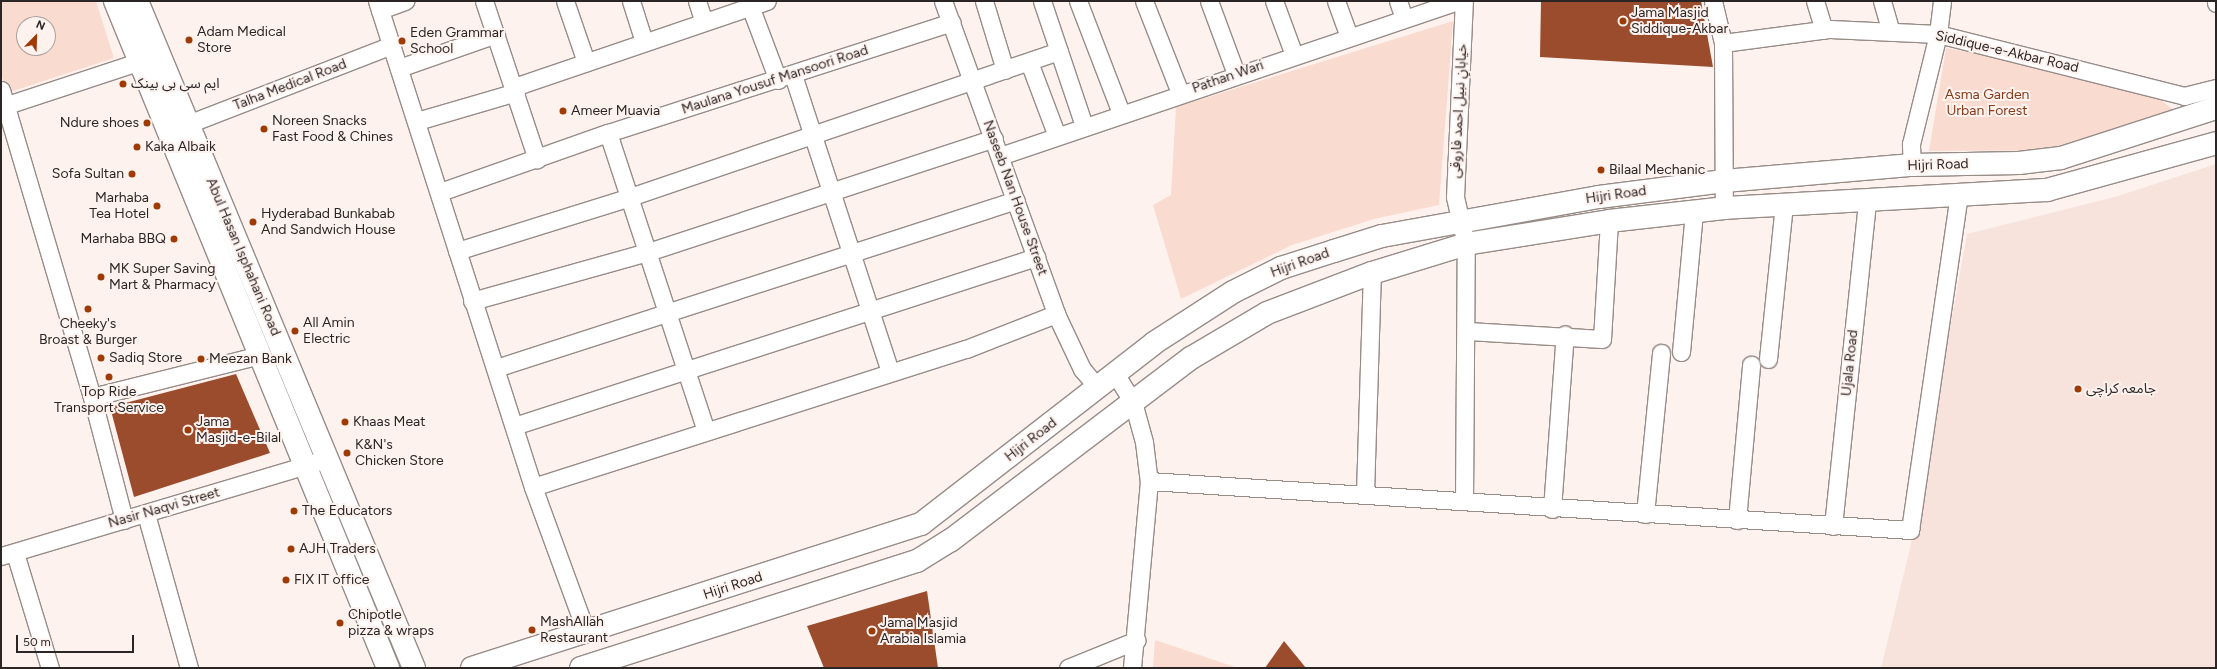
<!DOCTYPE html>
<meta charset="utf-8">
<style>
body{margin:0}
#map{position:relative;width:2217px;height:669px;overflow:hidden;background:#fef2ee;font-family:Figtree,"Noto Sans Arabic",sans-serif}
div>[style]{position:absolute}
.built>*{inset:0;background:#f7e3dc}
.green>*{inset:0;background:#fadbcf}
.building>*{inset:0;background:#9a4c2d}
.roads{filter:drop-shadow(1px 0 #978c88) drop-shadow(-1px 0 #978c88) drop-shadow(0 1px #978c88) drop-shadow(0 -1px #978c88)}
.minor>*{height:17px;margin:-8.5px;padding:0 8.5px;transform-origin:8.5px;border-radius:8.5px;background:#fff}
.major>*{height:22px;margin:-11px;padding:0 11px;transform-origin:11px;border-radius:11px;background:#fff}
.dots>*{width:11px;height:11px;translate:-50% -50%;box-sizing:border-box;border:2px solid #fef2ee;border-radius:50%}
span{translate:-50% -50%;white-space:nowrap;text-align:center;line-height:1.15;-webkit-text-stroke:4px #fef2ee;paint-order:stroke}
.poi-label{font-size:14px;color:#2b2625}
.left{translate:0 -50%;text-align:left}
.right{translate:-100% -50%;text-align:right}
.street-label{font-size:14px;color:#2b2625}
.park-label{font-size:14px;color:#873b1a}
.frame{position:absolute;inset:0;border:2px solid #2b2625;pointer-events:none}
.north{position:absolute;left:16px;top:16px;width:40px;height:40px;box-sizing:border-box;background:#fef2ee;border:1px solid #aaa09e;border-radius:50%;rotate:23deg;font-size:11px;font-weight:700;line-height:16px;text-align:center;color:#2b2625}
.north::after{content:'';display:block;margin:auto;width:14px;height:18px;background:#9e3a04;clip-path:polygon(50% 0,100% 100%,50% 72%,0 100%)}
.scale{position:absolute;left:16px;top:635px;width:118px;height:18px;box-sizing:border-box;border:2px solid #2b2625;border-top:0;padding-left:5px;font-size:12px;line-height:14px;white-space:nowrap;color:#2b2625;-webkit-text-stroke:3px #fef2ee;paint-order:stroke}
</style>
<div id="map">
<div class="built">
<div style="clip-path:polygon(2216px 164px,2216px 668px,1881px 668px,1911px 544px,1967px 234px,2118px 196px)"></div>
</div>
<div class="green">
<div style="clip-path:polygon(evenodd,1px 1px,96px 1px,114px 58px,7px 93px,1px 74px,1px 1px,24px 24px,48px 24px,48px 48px,24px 48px,24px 24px)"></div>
<div style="clip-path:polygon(1453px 21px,1439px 205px,1374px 219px,1292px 245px,1181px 299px,1153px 205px,1171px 195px,1176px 107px)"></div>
<div style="clip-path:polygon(1946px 48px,2023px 62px,2149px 91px,2175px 111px,2060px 150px,1929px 151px)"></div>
<div style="clip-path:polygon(1155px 640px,1238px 668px,1153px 668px)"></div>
</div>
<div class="building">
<div style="clip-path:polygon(1541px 1px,1701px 1px,1713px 67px,1540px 57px)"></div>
<div style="clip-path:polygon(236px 374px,270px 453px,134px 497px,110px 407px)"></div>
<div style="clip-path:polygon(927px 591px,938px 668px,824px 668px,807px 626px)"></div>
<div style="clip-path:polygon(1284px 641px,1306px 668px,1265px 668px)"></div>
</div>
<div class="roads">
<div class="minor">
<div style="left:377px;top:1px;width:510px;rotate:72.2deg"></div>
<div style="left:533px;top:487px;width:154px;rotate:69.9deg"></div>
<div style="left:484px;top:1px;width:167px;rotate:71.5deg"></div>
<div style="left:565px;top:1px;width:65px;rotate:71deg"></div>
<div style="left:631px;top:1px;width:43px;rotate:72.4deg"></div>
<div style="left:697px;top:1px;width:22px;rotate:72deg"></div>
<div style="left:943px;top:1px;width:333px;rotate:70.1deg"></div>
<div style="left:1056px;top:314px;width:61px;rotate:64.7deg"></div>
<div style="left:1082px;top:369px;width:25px;rotate:50deg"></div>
<div style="left:984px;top:1px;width:72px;rotate:73.1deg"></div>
<div style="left:1042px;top:1px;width:132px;rotate:71.4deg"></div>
<div style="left:1078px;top:1px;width:120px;rotate:69deg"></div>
<div style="left:1144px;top:1px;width:99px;rotate:68.6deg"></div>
<div style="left:1209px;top:1px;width:78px;rotate:69.7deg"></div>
<div style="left:1274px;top:1px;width:58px;rotate:69.7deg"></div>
<div style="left:1336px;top:1px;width:37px;rotate:70deg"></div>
<div style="left:1398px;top:1px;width:18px;rotate:71deg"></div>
<div style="left:1713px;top:1px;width:43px;rotate:76.6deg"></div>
<div style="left:1723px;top:43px;width:165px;rotate:89.7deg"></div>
<div style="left:1815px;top:1px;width:30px;rotate:73deg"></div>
<div style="left:1882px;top:1px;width:32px;rotate:74deg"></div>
<div style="left:2216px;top:1px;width:2px;rotate:90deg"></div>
<div style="left:750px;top:6px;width:79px;rotate:69.3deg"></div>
<div style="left:380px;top:10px;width:27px;rotate:-20deg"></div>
<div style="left:1723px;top:43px;width:108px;rotate:-7.5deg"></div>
<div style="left:1830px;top:29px;width:108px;rotate:2.7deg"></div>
<div style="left:1938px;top:34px;width:254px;rotate:14.1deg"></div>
<div style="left:2184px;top:96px;width:33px;rotate:-14deg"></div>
<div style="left:1029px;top:62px;width:79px;rotate:69.3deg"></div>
<div style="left:399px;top:68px;width:103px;rotate:-19.3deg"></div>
<div style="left:793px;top:75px;width:311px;rotate:71.9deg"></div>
<div style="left:514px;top:87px;width:267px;rotate:-18.8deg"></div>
<div style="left:1px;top:90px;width:320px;rotate:73.5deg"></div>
<div style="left:92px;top:397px;width:127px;rotate:75.4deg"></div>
<div style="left:1px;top:107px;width:144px;rotate:-18.2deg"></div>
<div style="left:417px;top:121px;width:103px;rotate:-16.3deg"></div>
<div style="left:188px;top:124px;width:219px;rotate:-21.2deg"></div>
<div style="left:608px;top:133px;width:314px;rotate:71.8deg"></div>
<div style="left:1000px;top:156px;width:484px;rotate:-18.7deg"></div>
<div style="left:1912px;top:165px;width:21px;rotate:-93deg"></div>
<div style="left:1911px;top:144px;width:113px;rotate:-76.2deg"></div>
<div style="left:1938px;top:34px;width:33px;rotate:-83deg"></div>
<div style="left:440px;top:192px;width:178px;rotate:-19.4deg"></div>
<div style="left:608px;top:133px;width:361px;rotate:-17.9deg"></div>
<div style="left:457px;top:251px;width:181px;rotate:-17.3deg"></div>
<div style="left:630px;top:197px;width:453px;rotate:-18.8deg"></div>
<div style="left:472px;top:301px;width:183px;rotate:-15.6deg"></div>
<div style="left:648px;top:252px;width:364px;rotate:-18.2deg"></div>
<div style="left:1468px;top:331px;width:134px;rotate:3.4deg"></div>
<div style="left:1602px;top:339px;width:118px;rotate:-86.6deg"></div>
<div style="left:1681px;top:352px;width:142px;rotate:-84.7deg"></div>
<div style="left:1768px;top:359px;width:155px;rotate:-84.1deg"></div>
<div style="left:496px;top:368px;width:546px;rotate:-17.9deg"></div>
<div style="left:1116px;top:375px;width:32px;rotate:58deg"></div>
<div style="left:1133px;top:402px;width:41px;rotate:74.6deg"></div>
<div style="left:1144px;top:442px;width:39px;rotate:83deg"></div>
<div style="left:1149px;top:481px;width:188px;rotate:95.2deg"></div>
<div style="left:92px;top:397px;width:173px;rotate:-14deg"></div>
<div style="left:514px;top:426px;width:549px;rotate:-17.94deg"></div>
<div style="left:1149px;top:481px;width:763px;rotate:3.68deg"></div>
<div style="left:1910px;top:530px;width:338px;rotate:-81.7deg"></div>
<div style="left:533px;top:487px;width:454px;rotate:-17.7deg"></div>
<div style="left:966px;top:349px;width:97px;rotate:-21.3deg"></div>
<div style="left:1365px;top:493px;width:220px;rotate:-88.2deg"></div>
<div style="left:1464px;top:501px;width:257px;rotate:-89.6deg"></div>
<div style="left:1466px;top:244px;width:48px;rotate:-103.2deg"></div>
<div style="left:1455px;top:197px;width:196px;rotate:-87.4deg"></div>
<div style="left:1552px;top:509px;width:175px;rotate:-85.8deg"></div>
<div style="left:146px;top:514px;width:160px;rotate:74.4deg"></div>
<div style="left:1645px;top:514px;width:162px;rotate:-84.3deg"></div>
<div style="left:1737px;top:520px;width:156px;rotate:-84.8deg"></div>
<div style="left:1833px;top:526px;width:327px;rotate:-84deg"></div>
<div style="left:15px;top:553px;width:120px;rotate:73.1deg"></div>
<div style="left:1px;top:556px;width:330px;rotate:-16.6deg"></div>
<div style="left:1068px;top:668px;width:74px;rotate:-22.1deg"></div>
</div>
<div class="major">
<div style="left:115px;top:1px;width:721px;rotate:67.74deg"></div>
<div style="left:137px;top:1px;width:722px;rotate:67.45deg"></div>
<div style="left:472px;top:668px;width:472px;rotate:-17.8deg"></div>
<div style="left:921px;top:524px;width:295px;rotate:-37.8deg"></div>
<div style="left:1154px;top:343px;width:94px;rotate:-32.8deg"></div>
<div style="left:1233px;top:292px;width:54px;rotate:-26.6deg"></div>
<div style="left:1281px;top:268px;width:56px;rotate:-17.8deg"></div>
<div style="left:1334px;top:251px;width:50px;rotate:-17.4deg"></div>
<div style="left:1382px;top:236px;width:220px;rotate:-10.2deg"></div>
<div style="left:1599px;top:197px;width:126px;rotate:-7.3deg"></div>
<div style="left:1724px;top:181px;width:189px;rotate:-4.9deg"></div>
<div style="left:1912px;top:165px;width:107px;rotate:-1.1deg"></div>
<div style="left:2019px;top:163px;width:42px;rotate:-6.8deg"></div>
<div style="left:2061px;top:158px;width:163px;rotate:-17.9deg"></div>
<div style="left:581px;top:668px;width:353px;rotate:-17.7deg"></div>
<div style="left:917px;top:561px;width:40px;rotate:-32deg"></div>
<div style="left:951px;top:540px;width:301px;rotate:-37.2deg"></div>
<div style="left:1191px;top:358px;width:88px;rotate:-30.6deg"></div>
<div style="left:1267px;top:313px;width:112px;rotate:-20.9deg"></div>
<div style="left:1372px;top:273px;width:98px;rotate:-17.1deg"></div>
<div style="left:1466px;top:244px;width:145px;rotate:-9.1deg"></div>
<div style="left:1609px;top:221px;width:116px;rotate:-6.4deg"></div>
<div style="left:1724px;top:208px;width:324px;rotate:-3.2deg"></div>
<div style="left:2047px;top:190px;width:175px;rotate:-15.5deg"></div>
</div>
</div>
<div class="dots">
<div style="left:1623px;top:21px;background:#9e3a04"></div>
<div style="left:189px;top:40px;background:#9e3a04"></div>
<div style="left:402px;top:41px;background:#9e3a04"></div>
<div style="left:123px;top:84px;background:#9e3a04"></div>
<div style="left:563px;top:111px;background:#9e3a04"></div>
<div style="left:147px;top:123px;background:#9e3a04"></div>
<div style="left:264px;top:129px;background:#9e3a04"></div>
<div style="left:137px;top:147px;background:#9e3a04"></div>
<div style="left:1601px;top:170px;background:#9e3a04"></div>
<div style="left:132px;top:174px;background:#9e3a04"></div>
<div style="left:157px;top:206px;background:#9e3a04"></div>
<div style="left:253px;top:222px;background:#9e3a04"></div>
<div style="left:174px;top:239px;background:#9e3a04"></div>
<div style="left:101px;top:277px;background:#9e3a04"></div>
<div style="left:88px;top:309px;background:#9e3a04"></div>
<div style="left:295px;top:331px;background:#9e3a04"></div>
<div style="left:101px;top:358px;background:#9e3a04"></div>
<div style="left:201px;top:359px;background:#9e3a04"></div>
<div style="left:109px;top:377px;background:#9e3a04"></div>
<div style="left:2078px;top:389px;background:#9e3a04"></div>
<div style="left:345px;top:422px;background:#9e3a04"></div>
<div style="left:188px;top:430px;background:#9e3a04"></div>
<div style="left:347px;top:453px;background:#9e3a04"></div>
<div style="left:294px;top:511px;background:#9e3a04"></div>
<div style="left:291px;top:549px;background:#9e3a04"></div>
<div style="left:286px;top:580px;background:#9e3a04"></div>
<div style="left:340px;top:623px;background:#9e3a04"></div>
<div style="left:532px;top:630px;background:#9e3a04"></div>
<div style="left:872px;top:631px;background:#9e3a04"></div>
</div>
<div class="poi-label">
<span class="left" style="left:1631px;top:21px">Jama Masjid<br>Siddique-Akbar</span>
<span class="left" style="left:197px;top:40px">Adam Medical<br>Store</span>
<span class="left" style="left:410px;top:41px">Eden Grammar<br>School</span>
<span class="left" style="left:131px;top:84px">ایم سی بی بینک</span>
<span class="left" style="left:571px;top:111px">Ameer Muavia</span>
<span class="left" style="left:272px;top:129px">Noreen Snacks<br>Fast Food &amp; Chines</span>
<span class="right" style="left:139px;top:123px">Ndure shoes</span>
<span class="left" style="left:145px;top:147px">Kaka Albaik</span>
<span class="left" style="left:1609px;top:170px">Bilaal Mechanic</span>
<span class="right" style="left:124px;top:174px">Sofa Sultan</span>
<span class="right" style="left:149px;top:206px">Marhaba<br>Tea Hotel</span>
<span class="left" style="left:261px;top:222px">Hyderabad Bunkabab<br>And Sandwich House</span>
<span class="right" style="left:166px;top:239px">Marhaba BBQ</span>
<span class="left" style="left:109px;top:277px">MK Super Saving<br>Mart &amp; Pharmacy</span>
<span class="left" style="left:303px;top:331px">All Amin<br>Electric</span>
<span style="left:88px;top:332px">Cheeky's<br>Broast &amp; Burger</span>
<span class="left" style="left:109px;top:358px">Sadiq Store</span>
<span class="left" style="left:209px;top:359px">Meezan Bank</span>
<span class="left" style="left:2086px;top:389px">جامعہ کراچی</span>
<span style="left:109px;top:400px">Top Ride<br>Transport Service</span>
<span class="left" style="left:196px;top:430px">Jama<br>Masjid-e-Bilal</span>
<span class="left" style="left:353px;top:422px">Khaas Meat</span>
<span class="left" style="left:355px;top:453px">K&amp;N's<br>Chicken Store</span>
<span class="left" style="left:302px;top:511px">The Educators</span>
<span class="left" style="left:299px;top:549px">AJH Traders</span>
<span class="left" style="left:294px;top:580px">FIX IT office</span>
<span class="left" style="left:348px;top:623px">Chipotle<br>pizza &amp; wraps</span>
<span class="left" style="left:540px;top:630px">MashAllah<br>Restaurant</span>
<span class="left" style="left:880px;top:631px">Jama Masjid<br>Arabia Islamia</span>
</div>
<div class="street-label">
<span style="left:2007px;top:52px;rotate:13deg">Siddique-e-Akbar Road</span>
<span style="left:1228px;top:77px;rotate:-19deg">Pathan Wari</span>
<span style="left:775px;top:80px;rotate:-18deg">Maulana Yousuf Mansoori Road</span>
<span style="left:290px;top:85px;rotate:-21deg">Talha Medical Road</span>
<span style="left:1459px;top:111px;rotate:-87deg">خیابانِ نبیل احمد فاروقی</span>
<span style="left:1938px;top:165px;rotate:-2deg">Hijri Road</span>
<span style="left:1616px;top:195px;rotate:-8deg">Hijri Road</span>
<span style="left:1015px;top:198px;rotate:70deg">Naseeb Nan House Street</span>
<span style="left:243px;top:257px;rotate:67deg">Abul Hasan Isphahani Road</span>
<span style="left:1300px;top:263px;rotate:-20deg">Hijri Road</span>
<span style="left:1850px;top:363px;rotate:-84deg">Ujala Road</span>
<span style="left:1031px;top:440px;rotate:-38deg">Hijri Road</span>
<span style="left:164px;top:508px;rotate:-16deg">Nasir Naqvi Street</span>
<span style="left:733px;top:586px;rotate:-18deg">Hijri Road</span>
</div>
<div class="park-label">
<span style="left:1987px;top:103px">Asma Garden<br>Urban Forest</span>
</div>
<div class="frame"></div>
<div class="north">N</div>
<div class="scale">50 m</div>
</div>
